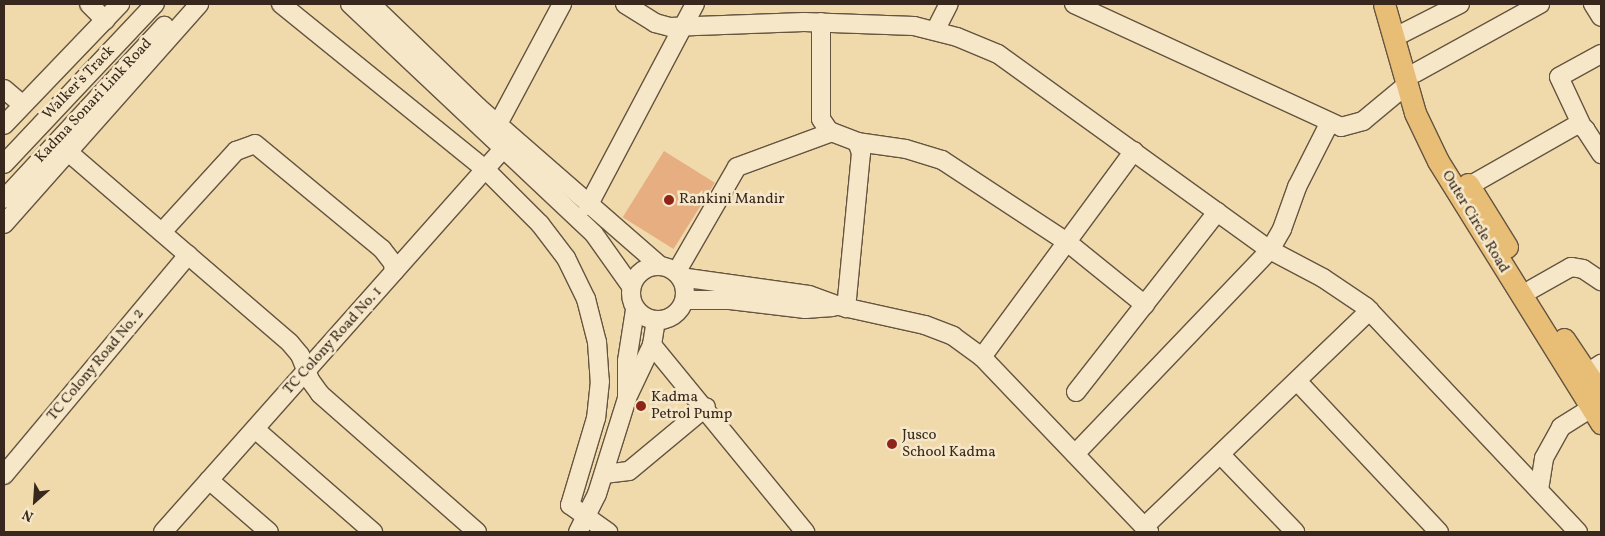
<!DOCTYPE html>
<style>
body{margin:0}
#map{position:relative;width:1605px;height:536px;overflow:hidden;background:#f0daab;font-family:Vollkorn,serif}
div>[style]{position:absolute}
.building>*{inset:0;background:#e7ae82;transform-origin:0 0}
.roads{filter:drop-shadow(1px 0 #655440) drop-shadow(-1px 0 #655440) drop-shadow(0 1px #655440) drop-shadow(0 -1px #655440)}
.minor>*{height:18px;margin:-9px;padding:0 9px;transform-origin:9px;border-radius:9px;background:#f5e7c8}
.minor>.ring{margin:-9px;padding:0;box-sizing:content-box;background:none;border:18px solid #f5e7c8;border-radius:50%}
.major>*{height:21px;margin:-10.5px;padding:0 10.5px;transform-origin:10.5px;border-radius:10.5px;background:#e8bd76}
.dots>*{width:14px;height:14px;translate:-50% -50%;box-sizing:border-box;border:2px solid #f5e7c8;border-radius:50%}
span{translate:-50% -50%;white-space:nowrap;text-align:center;line-height:1.15;-webkit-text-stroke:5px #f5e7c8;paint-order:stroke}
.street-label{font-size:15px;color:#37271c}
.poi-label{font-size:15px;color:#37271c}
.left{translate:0 -50%;text-align:left}
.frame{position:absolute;inset:0;border:5px solid #37271c;pointer-events:none}
.north{position:absolute;left:10px;top:476px;width:50px;height:50px;-webkit-text-stroke:4px #f5e7c8;paint-order:stroke;rotate:206deg;font-size:14px;font-weight:700;line-height:20px;text-align:center;color:#37271c}
.north::after{content:'';display:block;margin:auto;width:18px;height:22px;background:#37271c;clip-path:polygon(50% 0,100% 100%,50% 72%,0 100%)}
</style>
<div id="map">
<div class="building">
<div style="left:664px;top:151px;width:60px;height:78px;rotate:32deg"></div>
</div>
<div class="roads">
<div class="minor">
<div style="left:89px;top:4px;width:23px;rotate:45deg"></div>
<div style="left:281px;top:4px;width:262px;rotate:39deg"></div>
<div style="left:485px;top:169px;width:78px;rotate:45deg"></div>
<div style="left:540px;top:224px;width:43px;rotate:52.6deg"></div>
<div style="left:566px;top:258px;width:46px;rotate:64deg"></div>
<div style="left:586px;top:299px;width:44px;rotate:75.7deg"></div>
<div style="left:597px;top:342px;width:39px;rotate:86deg"></div>
<div style="left:600px;top:381px;width:37px;rotate:96deg"></div>
<div style="left:596px;top:418px;width:91px;rotate:106.6deg"></div>
<div style="left:570px;top:505px;width:47px;rotate:35.4deg"></div>
<div style="left:350px;top:4px;width:335px;rotate:43.3deg"></div>
<div style="left:594px;top:234px;width:64px;rotate:54.6deg"></div>
<div style="left:371px;top:4px;width:149px;rotate:43.9deg"></div>
<div style="left:478px;top:107px;width:240px;rotate:41.1deg"></div>
<div style="left:625px;top:4px;width:36px;rotate:32deg"></div>
<div style="left:655px;top:23px;width:16px;rotate:15deg"></div>
<div style="left:670px;top:27px;width:134px;rotate:-2.1deg"></div>
<div style="left:804px;top:22px;width:110px;rotate:2.1deg"></div>
<div style="left:914px;top:26px;width:44px;rotate:14.3deg"></div>
<div style="left:957px;top:37px;width:44px;rotate:22.5deg"></div>
<div style="left:998px;top:54px;width:335px;rotate:35.8deg"></div>
<div style="left:1270px;top:250px;width:60px;rotate:27.8deg"></div>
<div style="left:1323px;top:278px;width:52px;rotate:34deg"></div>
<div style="left:1366px;top:307px;width:309px;rotate:46.7deg"></div>
<div style="left:1074px;top:4px;width:294px;rotate:24.7deg"></div>
<div style="left:1341px;top:127px;width:23px;rotate:-15deg"></div>
<div style="left:1363px;top:121px;width:55px;rotate:-39.8deg"></div>
<div style="left:1593px;top:4px;width:15px;rotate:58deg"></div>
<div style="left:821px;top:22px;width:97px;rotate:90deg"></div>
<div style="left:821px;top:119px;width:14px;rotate:56deg"></div>
<div style="left:829px;top:131px;width:30px;rotate:21deg"></div>
<div style="left:857px;top:142px;width:12px;rotate:70deg"></div>
<div style="left:861px;top:153px;width:156px;rotate:95.5deg"></div>
<div style="left:935px;top:31px;width:30px;rotate:-63deg"></div>
<div style="left:1403px;top:33px;width:64px;rotate:-27deg"></div>
<div style="left:1415px;top:73px;width:143px;rotate:-28.9deg"></div>
<div style="left:4px;top:89px;width:23px;rotate:40deg"></div>
<div style="left:498px;top:124px;width:136px;rotate:-61.9deg"></div>
<div style="left:4px;top:125px;width:168px;rotate:-46.2deg"></div>
<div style="left:1582px;top:126px;width:54px;rotate:-115.1deg"></div>
<div style="left:1559px;top:77px;width:48px;rotate:-28.7deg"></div>
<div style="left:857px;top:142px;width:49px;rotate:8.1deg"></div>
<div style="left:906px;top:149px;width:38px;rotate:17deg"></div>
<div style="left:942px;top:160px;width:149px;rotate:33.3deg"></div>
<div style="left:1067px;top:242px;width:100px;rotate:38.9deg"></div>
<div style="left:67px;top:151px;width:294px;rotate:40.7deg"></div>
<div style="left:290px;top:343px;width:16px;rotate:50deg"></div>
<div style="left:300px;top:355px;width:27px;rotate:68deg"></div>
<div style="left:310px;top:380px;width:17px;rotate:54deg"></div>
<div style="left:320px;top:394px;width:209px;rotate:41.3deg"></div>
<div style="left:4px;top:164px;width:220px;rotate:-46.7deg"></div>
<div style="left:1469px;top:186px;width:125px;rotate:-29.6deg"></div>
<div style="left:1578px;top:124px;width:9px;rotate:36deg"></div>
<div style="left:1585px;top:129px;width:30px;rotate:57deg"></div>
<div style="left:4px;top:199px;width:236px;rotate:-47.2deg"></div>
<div style="left:588px;top:206px;width:229px;rotate:-62.1deg"></div>
<div style="left:4px;top:224px;width:294px;rotate:-48.4deg"></div>
<div style="left:162px;top:232px;width:110px;rotate:-47.6deg"></div>
<div style="left:236px;top:151px;width:20px;rotate:-20deg"></div>
<div style="left:255px;top:144px;width:165px;rotate:39.6deg"></div>
<div style="left:382px;top:249px;width:18px;rotate:52deg"></div>
<div style="left:393px;top:263px;width:9px;rotate:84deg"></div>
<div class="ring" style="left:631px;top:266px;width:36px;height:36px"></div>
<div style="left:677px;top:271px;width:120px;rotate:-60deg"></div>
<div style="left:737px;top:167px;width:101px;rotate:-20.2deg"></div>
<div style="left:680px;top:277px;width:130px;rotate:7.9deg"></div>
<div style="left:809px;top:295px;width:32px;rotate:20deg"></div>
<div style="left:839px;top:306px;width:88px;rotate:12.5deg"></div>
<div style="left:925px;top:325px;width:30px;rotate:21deg"></div>
<div style="left:953px;top:336px;width:36px;rotate:36deg"></div>
<div style="left:982px;top:357px;width:242px;rotate:46.3deg"></div>
<div style="left:1532px;top:289px;width:45px;rotate:-29.4deg"></div>
<div style="left:1571px;top:267px;width:12px;rotate:9deg"></div>
<div style="left:1583px;top:269px;width:22px;rotate:34deg"></div>
<div style="left:685px;top:300px;width:45px"></div>
<div style="left:730px;top:300px;width:76px;rotate:6.8deg"></div>
<div style="left:805px;top:309px;width:28px;rotate:-4deg"></div>
<div style="left:652px;top:345px;width:242px;rotate:50.7deg"></div>
<div style="left:982px;top:357px;width:256px;rotate:-53.6deg"></div>
<div style="left:1587px;top:373px;width:17px;rotate:-33deg"></div>
<div style="left:1298px;top:382px;width:206px;rotate:46.8deg"></div>
<div style="left:1076px;top:392px;width:229px;rotate:-51.9deg"></div>
<div style="left:627px;top:397px;width:36px;rotate:-90deg"></div>
<div style="left:627px;top:361px;width:52px;rotate:-81.1deg"></div>
<div style="left:255px;top:429px;width:157px;rotate:41.1deg"></div>
<div style="left:1075px;top:454px;width:282px;rotate:-46.3deg"></div>
<div style="left:1270px;top:250px;width:24px;rotate:-60deg"></div>
<div style="left:1282px;top:229px;width:45px;rotate:-70.3deg"></div>
<div style="left:1297px;top:187px;width:71px;rotate:-63.1deg"></div>
<div style="left:1221px;top:455px;width:107px;rotate:46.1deg"></div>
<div style="left:604px;top:474px;width:25px;rotate:-7deg"></div>
<div style="left:629px;top:471px;width:100px;rotate:-39.7deg"></div>
<div style="left:4px;top:475px;width:287px;rotate:-50.1deg"></div>
<div style="left:209px;top:480px;width:79px;rotate:40.9deg"></div>
<div style="left:1539px;top:490px;width:32px;rotate:-81deg"></div>
<div style="left:1544px;top:458px;width:35px;rotate:-61deg"></div>
<div style="left:1561px;top:427px;width:36px;rotate:-32deg"></div>
<div style="left:1144px;top:527px;width:313px;rotate:-43.8deg"></div>
<div style="left:163px;top:532px;width:512px;rotate:-48.4deg"></div>
<div style="left:578px;top:532px;width:42px;rotate:-63.4deg"></div>
<div style="left:597px;top:494px;width:101px;rotate:-72.6deg"></div>
<div style="left:627px;top:398px;width:59px;rotate:-64.7deg"></div>
<div style="left:652px;top:345px;width:24px;rotate:-81deg"></div>
</div>
<div class="major">
<div style="left:1384px;top:4px;width:113px;rotate:74.1deg"></div>
<div style="left:1415px;top:113px;width:53px;rotate:64.4deg"></div>
<div style="left:1438px;top:161px;width:309px;rotate:58.1deg"></div>
<div style="left:1468px;top:184px;width:74px;rotate:58.2deg"></div>
<div style="left:1564px;top:339px;width:66px;rotate:56.1deg"></div>
</div>
</div>
<div class="dots">
<div style="left:669px;top:200px;background:#8f2418"></div>
<div style="left:641px;top:406px;background:#8f2418"></div>
<div style="left:892px;top:444px;background:#8f2418"></div>
</div>
<div class="street-label">
<span style="left:79px;top:83px;rotate:-46deg">Walker's Track</span>
<span style="left:94px;top:101px;rotate:-47deg">Kadma Sonari Link Road</span>
<span style="left:1475px;top:222px;rotate:59deg">Outer Circle Road</span>
<span style="left:333px;top:341px;rotate:-48deg">TC Colony Road No. 1</span>
<span style="left:96px;top:365px;rotate:-50deg">TC Colony Road No. 2</span>
</div>
<div class="poi-label">
<span class="left" style="left:679px;top:200px">Rankini Mandir</span>
<span class="left" style="left:651px;top:406px">Kadma<br>Petrol Pump</span>
<span class="left" style="left:902px;top:444px">Jusco<br>School Kadma</span>
</div>
<div class="frame"></div>
<div class="north">N</div>
</div>
